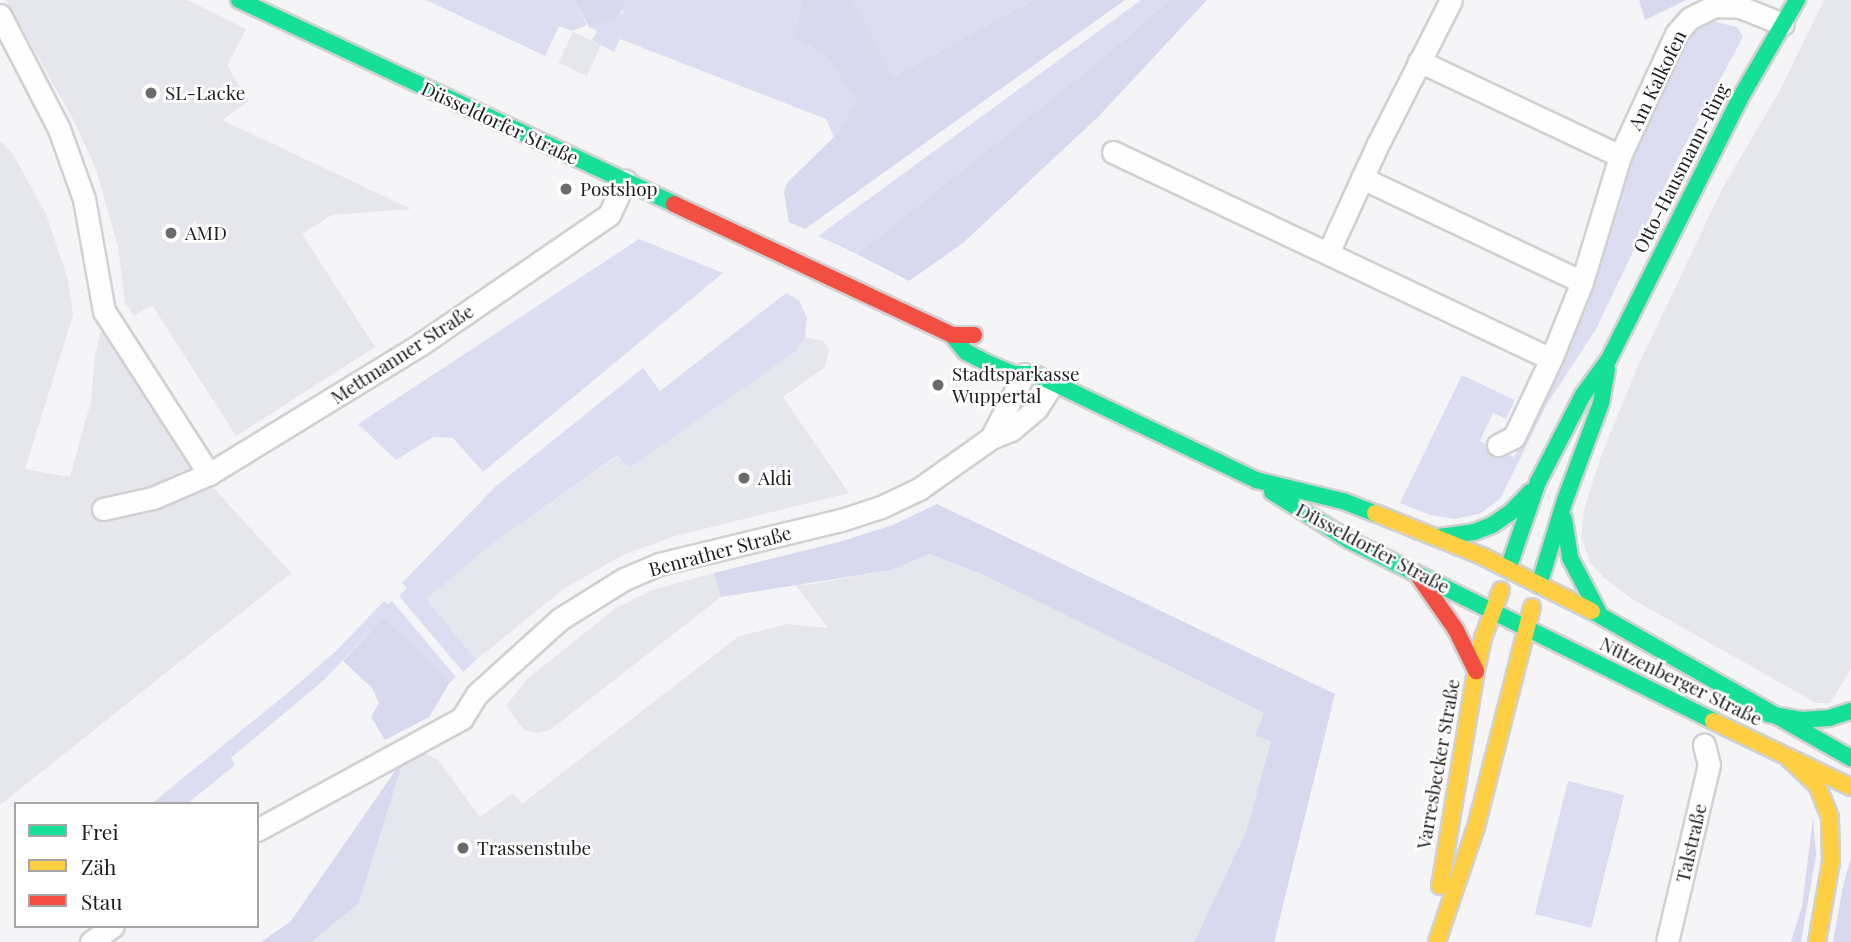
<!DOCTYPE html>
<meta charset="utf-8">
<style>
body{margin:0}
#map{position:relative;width:1851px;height:942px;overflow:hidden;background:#f5f5f7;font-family:"Playfair Display",serif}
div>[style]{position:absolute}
.built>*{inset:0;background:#e6e6ed;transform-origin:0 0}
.green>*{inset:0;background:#ddddf2;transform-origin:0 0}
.forest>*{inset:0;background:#d8d8ee}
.roads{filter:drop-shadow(2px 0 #d1d1d3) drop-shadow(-2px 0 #d1d1d3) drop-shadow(0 2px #d1d1d3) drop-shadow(0 -2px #d1d1d3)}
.street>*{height:21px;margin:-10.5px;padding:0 10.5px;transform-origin:10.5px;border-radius:10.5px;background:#fefefe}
.fast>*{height:16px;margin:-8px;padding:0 8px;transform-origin:8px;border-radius:8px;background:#16e098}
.slow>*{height:16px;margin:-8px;padding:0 8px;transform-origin:8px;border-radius:8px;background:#ffcf43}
.jam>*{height:16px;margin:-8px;padding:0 8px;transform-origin:8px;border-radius:8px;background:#f24e42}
.dots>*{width:19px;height:19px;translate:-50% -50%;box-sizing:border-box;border:4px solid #fff;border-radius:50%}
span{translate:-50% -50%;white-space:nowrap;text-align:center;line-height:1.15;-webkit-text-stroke:5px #fff;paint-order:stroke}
.street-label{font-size:19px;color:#202022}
.poi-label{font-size:19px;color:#202022}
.left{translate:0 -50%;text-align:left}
.legend{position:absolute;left:14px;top:802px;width:245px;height:126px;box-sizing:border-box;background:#fff;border:2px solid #a6a6a7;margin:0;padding:9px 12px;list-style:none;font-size:21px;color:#202022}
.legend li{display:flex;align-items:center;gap:14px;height:35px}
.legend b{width:35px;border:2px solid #a6a6a7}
</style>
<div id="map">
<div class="built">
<div style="clip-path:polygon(6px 0,187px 0,246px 29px,227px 66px,249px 101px,222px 120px,411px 209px,332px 215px,302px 234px,375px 347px,236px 436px,152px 305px,134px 316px,125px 303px,118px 247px,96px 169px,74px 121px)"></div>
<div style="clip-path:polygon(1824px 0,1851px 0,1851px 669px,1830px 703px,1816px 703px,1634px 600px,1604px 578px,1590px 562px,1581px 536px,1584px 510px,1600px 459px,1637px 368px,1722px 189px,1779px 92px)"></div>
<div style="left:573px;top:32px;width:31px;height:34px;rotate:25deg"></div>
<div style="clip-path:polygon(0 140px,14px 156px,46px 214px,68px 279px,73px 315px,25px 469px,70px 477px,91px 401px,95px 356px,102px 325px,192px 464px,291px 573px,0 805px)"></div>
<div style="clip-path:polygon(805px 337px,823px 341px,829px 349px,825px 367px,783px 397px,849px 493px,675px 536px,623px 555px,565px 588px,476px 660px,425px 599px,493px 543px,619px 455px,628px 468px,795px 352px)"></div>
<div style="clip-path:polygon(930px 554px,984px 575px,1265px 714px,1256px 735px,1271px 740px,1246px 832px,1194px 942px,311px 942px,359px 903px,404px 758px,426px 754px,438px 760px,480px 817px,513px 793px,522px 804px,739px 636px,788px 624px,828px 628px,794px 583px,806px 585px,891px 570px)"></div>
<div style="clip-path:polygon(714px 573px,721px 597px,550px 730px,537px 733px,524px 730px,506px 706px,527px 679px,616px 608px,652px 590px)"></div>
</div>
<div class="green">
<div style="clip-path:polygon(426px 0,575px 0,587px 25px,572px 31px,559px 26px,545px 56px)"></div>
<div style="clip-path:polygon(624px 0,803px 0,793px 37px,826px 55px,856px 102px,834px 137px,826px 119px,620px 39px,614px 52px,592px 40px,597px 31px,589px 27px,623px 13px)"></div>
<div style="clip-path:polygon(854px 0,1033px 0,893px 77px)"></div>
<div style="clip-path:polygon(1141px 0,1169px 0,1104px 57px,857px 254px,818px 236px)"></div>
<div style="clip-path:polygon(1712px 21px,1737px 27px,1743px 37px,1678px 158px,1596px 329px,1547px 404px,1500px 499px,1480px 514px,1455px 519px,1430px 515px,1400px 503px,1462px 375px,1515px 400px,1506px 419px,1493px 413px,1480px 441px,1514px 457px,1584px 300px,1643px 129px,1684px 40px,1697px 26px)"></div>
<div style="clip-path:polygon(639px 239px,723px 273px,483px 472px,453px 438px,433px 437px,396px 460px,358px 424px)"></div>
<div style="clip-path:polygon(786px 293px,799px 300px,807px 318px,805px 337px,795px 352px,629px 468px,618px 455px,493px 543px,426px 599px,476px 660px,463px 672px,399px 596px,407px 588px,402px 583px,495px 487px,643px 368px,660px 391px)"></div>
<div style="clip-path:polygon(384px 601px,388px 604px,392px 601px,456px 677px,450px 682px,382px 619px,323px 681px,231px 758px,235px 765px,187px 804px,151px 804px,291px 690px,337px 650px)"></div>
<div style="left:1568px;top:781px;width:58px;height:137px;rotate:14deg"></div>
</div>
<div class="forest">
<div style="clip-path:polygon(575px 0,624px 0,625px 7px,619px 15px,589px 27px)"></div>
<div style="clip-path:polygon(803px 0,854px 0,893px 77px,1033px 0,1125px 0,805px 229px,789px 222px,784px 192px,787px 183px,834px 137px,856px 102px,826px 55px,793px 37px)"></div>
<div style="clip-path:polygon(1169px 0,1207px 0,1098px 117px,963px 243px,909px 281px,857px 254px,1104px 57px)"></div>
<div style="clip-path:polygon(1639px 0,1686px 0,1645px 20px)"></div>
<div style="clip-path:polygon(937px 504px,1335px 694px,1274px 942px,1194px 942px,1246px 832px,1271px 741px,1255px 736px,1264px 713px,984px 575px,930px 554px,891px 570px,721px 597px,714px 573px,839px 542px,893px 525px)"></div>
<div style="clip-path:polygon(383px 618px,450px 682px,429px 717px,385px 740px,371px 717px,379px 703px,372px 688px,343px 661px)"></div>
<div style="clip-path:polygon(404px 758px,359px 903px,311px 942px,261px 942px,291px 921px)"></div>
<div style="clip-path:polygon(1813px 817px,1816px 855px,1801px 942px,1791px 942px,1802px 906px)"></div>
<div style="clip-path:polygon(1851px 857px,1851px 942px,1833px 942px,1843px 886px)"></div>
</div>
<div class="roads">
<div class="street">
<div style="left:0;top:15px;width:128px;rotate:62.6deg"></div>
<div style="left:59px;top:129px;width:74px;rotate:70.3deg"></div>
<div style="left:84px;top:199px;width:114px;rotate:79.9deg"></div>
<div style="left:104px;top:311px;width:194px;rotate:57.2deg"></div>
<div style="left:1419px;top:61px;width:222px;rotate:25.3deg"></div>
<div style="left:1113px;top:152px;width:484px;rotate:25.3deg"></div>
<div style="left:1362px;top:178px;width:243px;rotate:25.3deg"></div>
<div style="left:1328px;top:253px;width:120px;rotate:-65.4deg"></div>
<div style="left:1378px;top:144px;width:161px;rotate:-63.1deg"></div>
<div style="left:1024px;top:374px;width:72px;rotate:117.3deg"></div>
<div style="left:991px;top:438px;width:22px;rotate:-22deg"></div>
<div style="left:1011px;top:430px;width:33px;rotate:-40deg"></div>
<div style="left:1036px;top:409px;width:31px;rotate:-57deg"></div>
<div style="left:1498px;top:445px;width:18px;rotate:-27deg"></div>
<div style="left:1514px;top:437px;width:86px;rotate:-64.6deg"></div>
<div style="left:1551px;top:359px;width:83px;rotate:-68.1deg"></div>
<div style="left:1582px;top:282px;width:132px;rotate:-73.2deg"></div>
<div style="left:1620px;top:156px;width:134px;rotate:-65.3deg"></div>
<div style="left:1676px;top:34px;width:21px;rotate:-49deg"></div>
<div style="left:1690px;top:18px;width:28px;rotate:-26deg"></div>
<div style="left:1715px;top:6px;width:25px;rotate:2deg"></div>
<div style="left:1740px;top:7px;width:46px;rotate:21.6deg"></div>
<div style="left:103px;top:509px;width:51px;rotate:-12.4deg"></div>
<div style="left:153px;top:498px;width:61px;rotate:-23.2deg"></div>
<div style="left:209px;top:474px;width:249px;rotate:-31.5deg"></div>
<div style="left:421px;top:344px;width:228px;rotate:-34.5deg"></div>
<div style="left:609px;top:215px;width:38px;rotate:-65deg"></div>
<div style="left:257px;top:830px;width:234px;rotate:-28.6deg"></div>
<div style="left:462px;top:718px;width:28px;rotate:-58deg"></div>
<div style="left:477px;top:694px;width:112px;rotate:-42.1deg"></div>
<div style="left:560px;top:619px;width:75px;rotate:-32deg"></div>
<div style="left:624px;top:579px;width:38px;rotate:-23deg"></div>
<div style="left:659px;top:564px;width:187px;rotate:-13.6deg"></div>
<div style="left:841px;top:520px;width:42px;rotate:-18deg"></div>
<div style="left:881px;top:507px;width:42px;rotate:-25.3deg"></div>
<div style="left:919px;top:489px;width:88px;rotate:-35.3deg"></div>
<div style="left:91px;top:942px;width:27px;rotate:-36deg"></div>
<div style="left:1667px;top:942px;width:182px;rotate:-76.7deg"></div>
<div style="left:1709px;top:765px;width:21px;rotate:-104deg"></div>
</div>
<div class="fast">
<div style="left:239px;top:0;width:480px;rotate:25.1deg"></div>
<div style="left:952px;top:335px;width:22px;rotate:51deg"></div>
<div style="left:966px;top:352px;width:27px;rotate:27deg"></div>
<div style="left:990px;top:364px;width:26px;rotate:23deg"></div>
<div style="left:1014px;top:374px;width:21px"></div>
<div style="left:1035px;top:374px;width:245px;rotate:25.6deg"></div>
<div style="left:1256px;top:480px;width:89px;rotate:13.6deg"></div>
<div style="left:1343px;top:501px;width:34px;rotate:21deg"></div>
<div style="left:1272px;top:492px;width:91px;rotate:31.9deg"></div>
<div style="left:1349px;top:540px;width:407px;rotate:26.4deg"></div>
<div style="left:1564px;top:519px;width:39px;rotate:81deg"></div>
<div style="left:1570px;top:558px;width:64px;rotate:62.2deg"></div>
<div style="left:1439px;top:537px;width:35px;rotate:-8deg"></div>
<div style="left:1474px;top:532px;width:19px;rotate:-21deg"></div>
<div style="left:1492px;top:525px;width:22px;rotate:-34deg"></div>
<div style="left:1510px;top:513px;width:30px;rotate:-46deg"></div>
<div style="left:1508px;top:569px;width:92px;rotate:-71deg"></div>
<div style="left:1538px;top:482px;width:98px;rotate:-62.7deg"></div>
<div style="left:1583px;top:395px;width:44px;rotate:-54.2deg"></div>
<div style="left:1609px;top:359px;width:290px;rotate:-63.3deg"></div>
<div style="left:1739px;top:100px;width:116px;rotate:-59.9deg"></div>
<div style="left:1539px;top:585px;width:89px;rotate:-73deg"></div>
<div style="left:1565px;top:500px;width:103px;rotate:-69.6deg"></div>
<div style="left:1601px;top:403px;width:35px;rotate:-80deg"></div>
<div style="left:1592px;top:611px;width:298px;rotate:29.6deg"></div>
<div style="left:1768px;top:714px;width:34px;rotate:10deg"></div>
<div style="left:1801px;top:720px;width:28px;rotate:-4deg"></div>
<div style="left:1829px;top:718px;width:23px;rotate:-18deg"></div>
</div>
<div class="slow">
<div style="left:1375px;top:513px;width:115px;rotate:21.9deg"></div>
<div style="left:1482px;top:556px;width:123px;rotate:26.6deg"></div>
<div style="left:1713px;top:721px;width:153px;rotate:25.6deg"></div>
<div style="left:1789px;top:759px;width:38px;rotate:43deg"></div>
<div style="left:1817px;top:785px;width:35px;rotate:68deg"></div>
<div style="left:1830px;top:818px;width:44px;rotate:88.7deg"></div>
<div style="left:1831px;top:862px;width:81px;rotate:99.9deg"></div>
<div style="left:1440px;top:886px;width:218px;rotate:-80.5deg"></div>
<div style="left:1476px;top:671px;width:34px;rotate:-78deg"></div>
<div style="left:1483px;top:638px;width:51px;rotate:-69.4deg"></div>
<div style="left:1437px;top:942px;width:121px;rotate:-71.3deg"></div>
<div style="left:1476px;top:827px;width:227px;rotate:-75.7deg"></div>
</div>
<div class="jam">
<div style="left:674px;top:204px;width:307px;rotate:25.2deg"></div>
<div style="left:952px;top:335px;width:22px"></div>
<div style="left:1417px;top:574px;width:68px;rotate:55.1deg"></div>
<div style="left:1456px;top:630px;width:46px;rotate:64deg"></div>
</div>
</div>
<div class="dots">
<div style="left:151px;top:93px;background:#6b6b6d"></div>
<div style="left:566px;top:189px;background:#6b6b6d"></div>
<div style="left:171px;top:233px;background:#6b6b6d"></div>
<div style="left:938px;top:385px;background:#6b6b6d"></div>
<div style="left:744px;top:478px;background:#6b6b6d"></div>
<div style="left:463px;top:848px;background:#6b6b6d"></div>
</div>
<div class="street-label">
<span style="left:1657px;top:80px;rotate:-64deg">Am Kalkofen</span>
<span style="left:500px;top:123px;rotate:25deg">Düsseldorfer Straße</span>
<span style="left:1681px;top:168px;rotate:-63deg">Otto-Hausmann-Ring</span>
<span style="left:402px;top:354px;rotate:-33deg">Mettmanner Straße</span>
<span style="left:1373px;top:548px;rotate:28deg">Düsseldorfer Straße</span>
<span style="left:720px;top:551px;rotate:-15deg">Benrather Straße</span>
<span style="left:1681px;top:681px;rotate:26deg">Nützenberger Straße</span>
<span style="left:1438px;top:764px;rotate:-80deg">Varresbecker Straße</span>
<span style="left:1691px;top:843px;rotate:-77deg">Talstraße</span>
</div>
<div class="poi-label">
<span class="left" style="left:165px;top:93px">SL-Lacke</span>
<span class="left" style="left:580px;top:189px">Postshop</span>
<span class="left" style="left:185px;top:233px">AMD</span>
<span class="left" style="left:952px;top:385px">Stadtsparkasse<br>Wuppertal</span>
<span class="left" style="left:758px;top:478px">Aldi</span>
<span class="left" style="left:477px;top:848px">Trassenstube</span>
</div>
<ul class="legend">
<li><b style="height:9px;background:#16e098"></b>Frei</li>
<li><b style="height:9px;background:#ffcf43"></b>Zäh</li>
<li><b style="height:9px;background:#f24e42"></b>Stau</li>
</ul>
</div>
